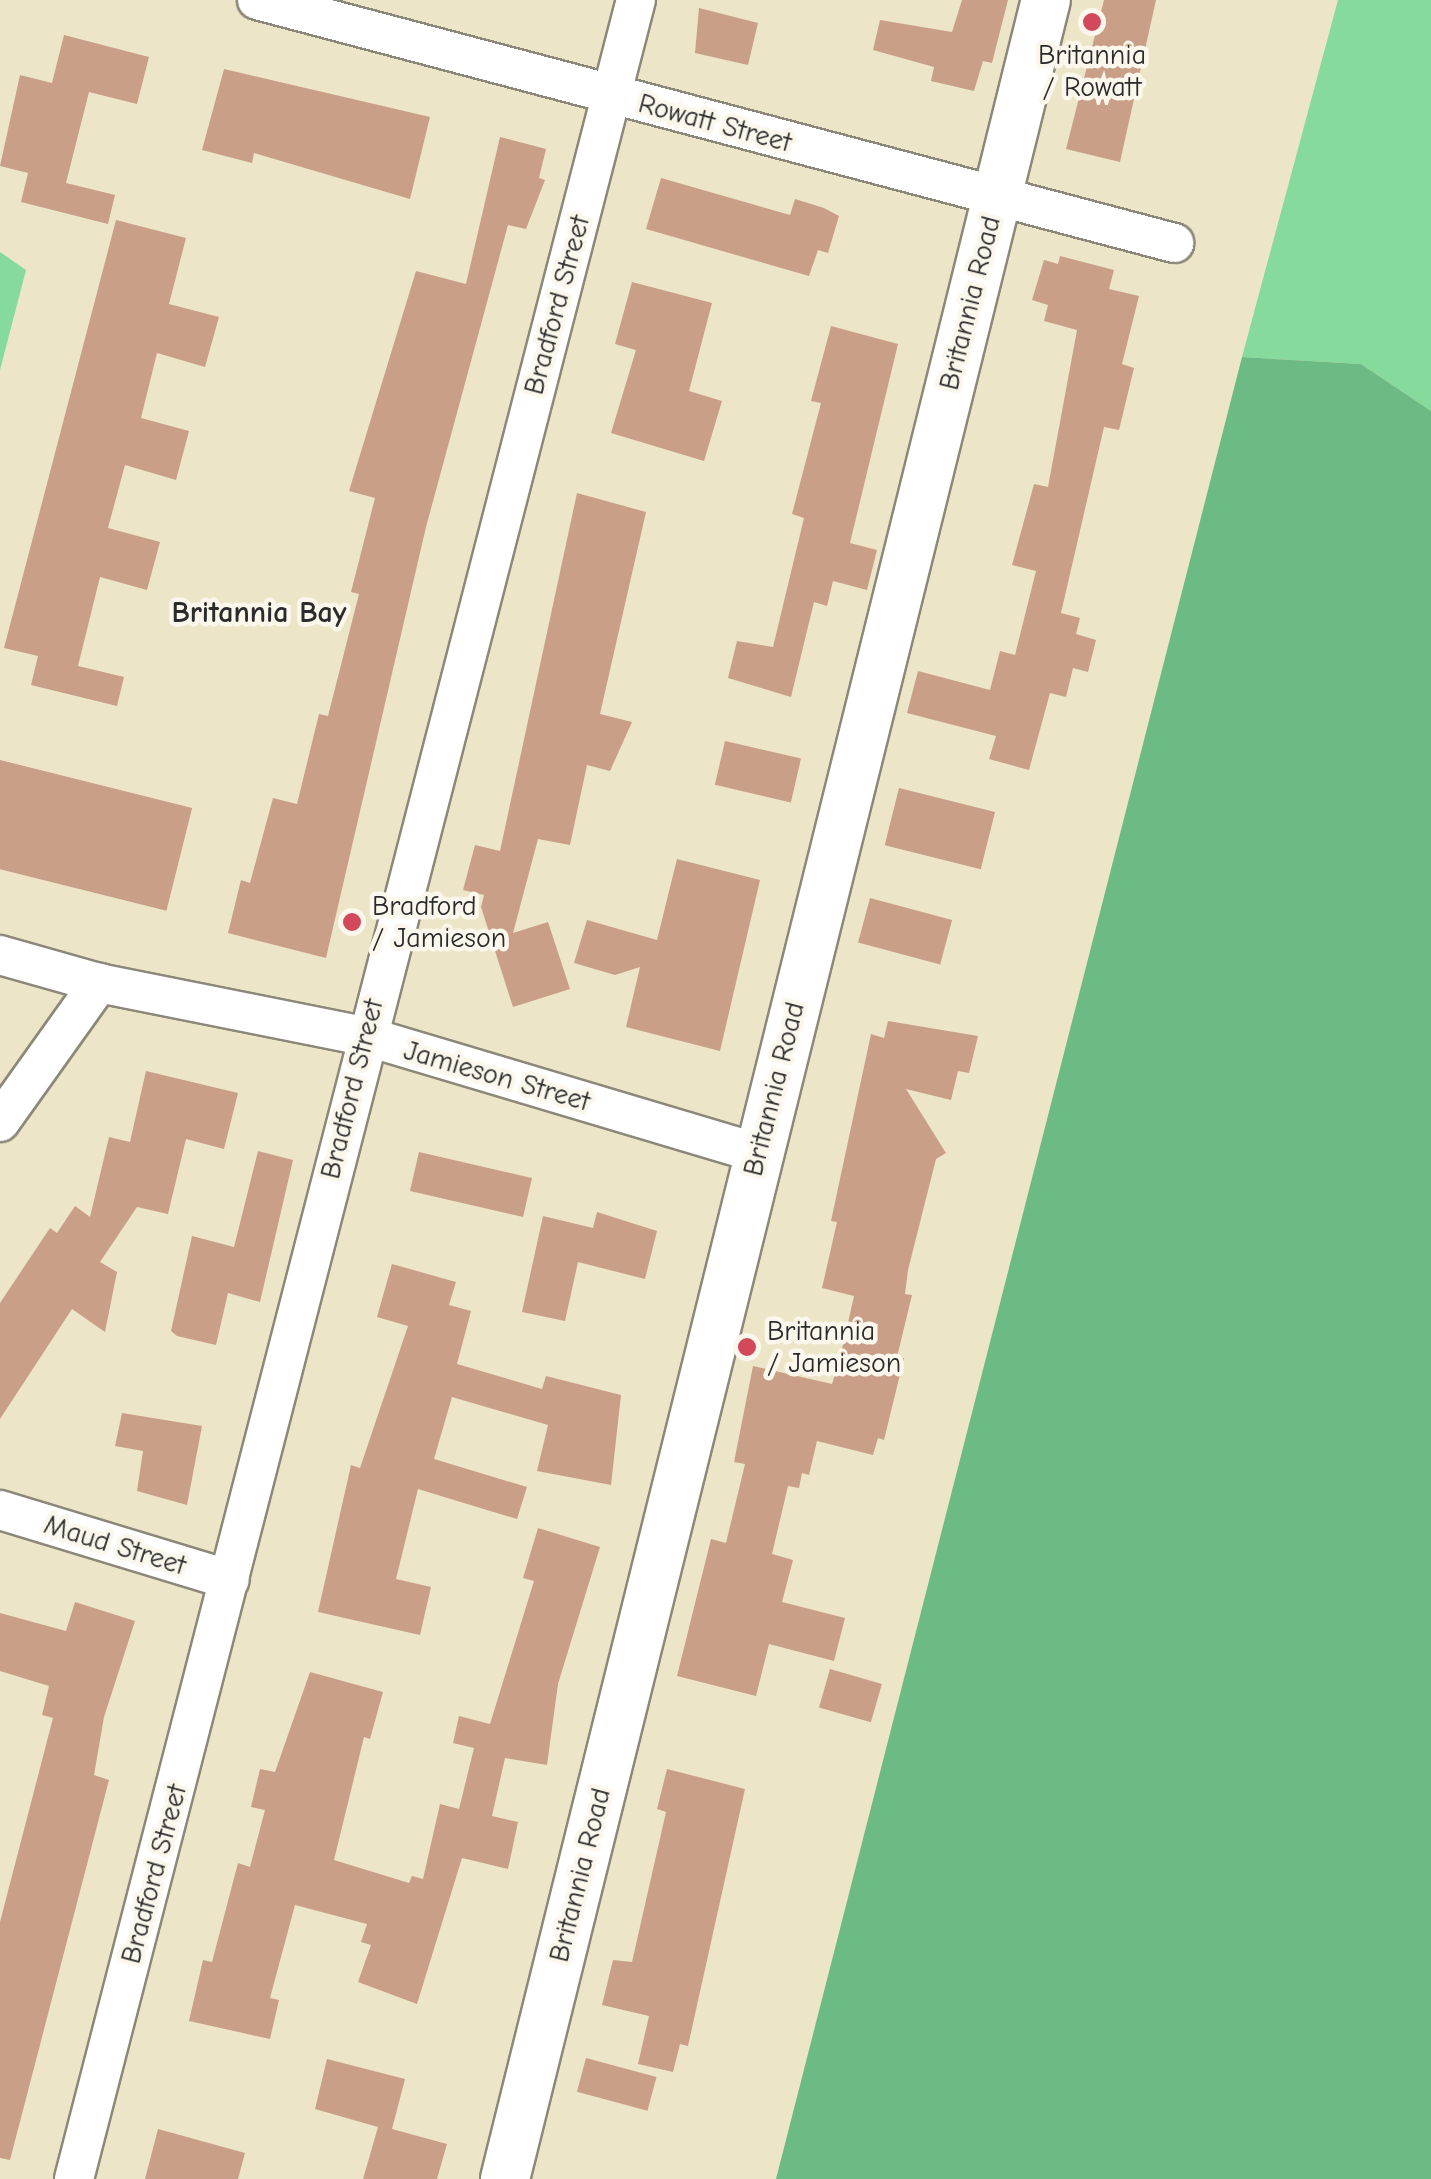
<!DOCTYPE html>
<style>
body{margin:0}
#map{position:relative;width:1431px;height:2179px;overflow:hidden;background:#ece5c7;font-family:"Comic Neue",sans-serif}
div>[style]{position:absolute}
.green>*{inset:0;background:#86da9c}
.forest>*{inset:0;background:#6cba84}
.building>*{inset:0;background:#ca9f88;transform-origin:0 0}
.roads{filter:drop-shadow(2px 0 #8c8879) drop-shadow(-2px 0 #8c8879) drop-shadow(0 2px #8c8879) drop-shadow(0 -2px #8c8879)}
.minor>*{height:38px;margin:-19px;padding:0 19px;transform-origin:19px;border-radius:19px;background:#fff}
.tertiary>*{height:48px;margin:-24px;padding:0 24px;transform-origin:24px;border-radius:24px;background:#fff}
.dots>*{width:28px;height:28px;translate:-50% -50%;box-sizing:border-box;border:5px solid #fbf7ec;border-radius:50%}
span{translate:-50% -50%;white-space:nowrap;text-align:center;line-height:1.15;-webkit-text-stroke:9px #fbf7ec;paint-order:stroke}
.poi-label{font-size:28px;color:#2b2b2b}
.left{translate:0 -50%;text-align:left}
.street-label{font-size:28px;color:#2b2b2b}
.neighbourhood-label{font-size:30px;color:#2b2b2b;font-weight:700}
</style>
<div id="map">
<div class="green">
<div style="clip-path:polygon(1338px 0,1431px 0,1431px 411px,1361px 364px,1242px 357px)"></div>
<div style="clip-path:polygon(0 252px,26px 270px,0 370px)"></div>
</div>
<div class="forest">
<div style="clip-path:polygon(1242px 357px,1361px 364px,1431px 411px,1431px 2179px,776px 2179px)"></div>
</div>
<div class="building">
<div style="clip-path:polygon(962px 0,1008px 0,992px 63px,983px 61px,974px 91px,931px 81px,934px 67px,873px 50px,880px 20px,952px 32px)"></div>
<div style="clip-path:polygon(1104px 0,1156px 0,1120px 162px,1066px 149px)"></div>
<div style="clip-path:polygon(699px 8px,758px 23px,748px 65px,695px 53px)"></div>
<div style="clip-path:polygon(64px 35px,149px 57px,137px 104px,89px 92px,66px 183px,115px 195px,108px 224px,21px 202px,28px 173px,0 166px,20px 75px,52px 83px)"></div>
<div style="clip-path:polygon(224px 69px,430px 117px,410px 199px,254px 153px,252px 163px,202px 150px)"></div>
<div style="clip-path:polygon(500px 137px,546px 149px,539px 178px,545px 180px,526px 229px,508px 225px,426px 527px,326px 958px,228px 933px,241px 880px,250px 883px,273px 798px,297px 804px,319px 714px,328px 716px,359px 594px,351px 592px,375px 498px,349px 491px,416px 271px,466px 284px)"></div>
<div style="clip-path:polygon(661px 178px,790px 215px,795px 199px,824px 208px,839px 216px,828px 253px,818px 250px,809px 276px,646px 229px)"></div>
<div style="clip-path:polygon(116px 220px,186px 238px,169px 304px,219px 317px,205px 367px,157px 353px,141px 418px,189px 431px,176px 480px,125px 465px,108px 528px,160px 542px,147px 590px,100px 577px,78px 666px,124px 677px,117px 706px,31px 685px,38px 656px,4px 648px)"></div>
<div style="clip-path:polygon(1060px 256px,1114px 270px,1109px 289px,1139px 296px,1122px 364px,1134px 368px,1119px 430px,1104px 427px,1061px 613px,1080px 618px,1076px 634px,1096px 640px,1088px 672px,1073px 668px,1066px 697px,1050px 693px,1029px 770px,989px 759px,996px 736px,907px 713px,918px 671px,990px 690px,1000px 651px,1015px 655px,1036px 571px,1012px 565px,1034px 484px,1048px 487px,1077px 330px,1044px 321px,1048px 305px,1032px 300px,1044px 260px,1058px 264px)"></div>
<div style="clip-path:polygon(632px 282px,712px 303px,689px 391px,722px 401px,704px 461px,611px 433px,636px 350px,615px 344px)"></div>
<div style="clip-path:polygon(831px 326px,898px 344px,850px 543px,877px 550px,867px 590px,833px 581px,827px 606px,814px 602px,791px 697px,728px 678px,737px 641px,773px 647px,804px 518px,792px 514px,821px 403px,811px 401px)"></div>
<div style="clip-path:polygon(577px 493px,646px 512px,600px 714px,632px 722px,610px 771px,587px 765px,570px 845px,538px 839px,513px 933px,548px 922px,570px 989px,513px 1007px,481px 907px,484px 895px,463px 890px,475px 845px,500px 851px)"></div>
<div style="left:725px;top:741px;width:78px;height:45px;rotate:13deg"></div>
<div style="left:0;top:760px;width:198px;height:106px;rotate:14deg"></div>
<div style="left:899px;top:788px;width:99px;height:59px;rotate:14deg"></div>
<div style="clip-path:polygon(677px 859px,760px 880px,720px 1051px,626px 1027px,640px 967px,615px 975px,574px 963px,587px 920px,657px 940px)"></div>
<div style="left:870px;top:898px;width:85px;height:46px;rotate:15deg"></div>
<div style="clip-path:polygon(888px 1021px,978px 1036px,969px 1073px,958px 1071px,951px 1100px,906px 1089px,946px 1153px,936px 1159px,908px 1270px,905px 1294px,912px 1295px,897px 1357px,904px 1358px,884px 1440px,878px 1438px,873px 1455px,817px 1441px,809px 1475px,802px 1473px,799px 1488px,788px 1486px,772px 1554px,793px 1560px,782px 1602px,845px 1618px,834px 1661px,769px 1644px,756px 1696px,677px 1676px,711px 1539px,726px 1543px,745px 1464px,734px 1462px,753px 1366px,832px 1384px,840px 1358px,854px 1296px,822px 1288px,837px 1222px,831px 1221px,871px 1034px,884px 1038px)"></div>
<div style="clip-path:polygon(146px 1071px,238px 1093px,224px 1149px,186px 1139px,168px 1214px,137px 1207px,100px 1262px,117px 1272px,105px 1332px,72px 1309px,0 1419px,0 1303px,50px 1228px,57px 1233px,75px 1206px,90px 1217px,109px 1137px,130px 1142px)"></div>
<div style="clip-path:polygon(258px 1151px,293px 1160px,260px 1302px,228px 1293px,216px 1345px,177px 1336px,171px 1331px,192px 1236px,234px 1247px)"></div>
<div style="left:419px;top:1152px;width:116px;height:40px;rotate:13deg"></div>
<div style="clip-path:polygon(597px 1212px,657px 1231px,645px 1279px,578px 1262px,565px 1321px,522px 1312px,543px 1216px,593px 1228px)"></div>
<div style="clip-path:polygon(392px 1264px,456px 1282px,449px 1305px,471px 1311px,457px 1364px,542px 1389px,546px 1376px,621px 1395px,611px 1485px,537px 1471px,548px 1425px,452px 1397px,434px 1459px,527px 1487px,517px 1519px,418px 1489px,396px 1579px,431px 1587px,420px 1635px,318px 1612px,351px 1465px,360px 1468px,408px 1326px,377px 1317px)"></div>
<div style="clip-path:polygon(122px 1413px,202px 1426px,187px 1505px,137px 1491px,143px 1451px,115px 1446px)"></div>
<div style="clip-path:polygon(538px 1528px,600px 1547px,558px 1684px,547px 1765px,505px 1758px,492px 1816px,518px 1822px,508px 1869px,462px 1858px,417px 2004px,358px 1982px,371px 1945px,361px 1942px,367px 1924px,295px 1905px,270px 1998px,279px 2000px,270px 2039px,189px 2021px,203px 1960px,212px 1962px,238px 1863px,250px 1867px,265px 1810px,251px 1807px,260px 1769px,275px 1772px,310px 1672px,383px 1692px,370px 1739px,364px 1737px,334px 1860px,409px 1883px,412px 1876px,423px 1879px,440px 1804px,459px 1809px,474px 1748px,453px 1743px,459px 1716px,490px 1724px,534px 1581px,523px 1578px)"></div>
<div style="clip-path:polygon(75px 1602px,135px 1621px,104px 1717px,94px 1775px,109px 1780px,10px 2160px,0 2158px,0 1922px,53px 1718px,42px 1715px,49px 1686px,0 1671px,0 1613px,66px 1631px)"></div>
<div style="left:830px;top:1669px;width:54px;height:40px;rotate:16deg"></div>
<div style="clip-path:polygon(667px 1769px,745px 1789px,688px 2046px,680px 2044px,673px 2072px,638px 2064px,649px 2016px,602px 2005px,613px 1960px,632px 1962px,666px 1812px,657px 1809px)"></div>
<div style="left:586px;top:2058px;width:73px;height:35px;rotate:15deg"></div>
<div style="clip-path:polygon(327px 2059px,405px 2079px,392px 2129px,447px 2144px,437px 2179px,363px 2179px,378px 2127px,315px 2109px)"></div>
<div style="clip-path:polygon(158px 2129px,245px 2153px,238px 2179px,145px 2179px)"></div>
</div>
<div class="roads">
<div class="minor">
<div style="left:257px;top:0;width:949px;rotate:14.84deg"></div>
<div style="left:0;top:955px;width:103px;rotate:15.8deg"></div>
<div style="left:99px;top:983px;width:271px;rotate:11.3deg"></div>
<div style="left:365px;top:1036px;width:409px;rotate:16.6deg"></div>
<div style="left:0;top:1122px;width:171px;rotate:-54.5deg"></div>
<div style="left:0;top:1510px;width:240px;rotate:16.9deg"></div>
<div style="left:74px;top:2179px;width:2250px;rotate:-75.54deg"></div>
</div>
<div class="tertiary">
<div style="left:505px;top:2179px;width:2245px;rotate:-76.06deg"></div>
</div>
</div>
<div class="dots">
<div style="left:1092px;top:22px;background:#d1495b"></div>
<div style="left:352px;top:922px;background:#d1495b"></div>
<div style="left:747px;top:1347px;background:#d1495b"></div>
</div>
<div class="poi-label">
<span style="left:1092px;top:71px">Britannia<br>/ Rowatt</span>
<span class="left" style="left:372px;top:922px">Bradford<br>/ Jamieson</span>
<span class="left" style="left:767px;top:1347px">Britannia<br>/ Jamieson</span>
</div>
<div class="street-label">
<span style="left:715px;top:123px;rotate:15deg">Rowatt Street</span>
<span style="left:970px;top:303px;rotate:-76deg">Britannia Road</span>
<span style="left:557px;top:305px;rotate:-75deg">Bradford Street</span>
<span style="left:497px;top:1076px;rotate:16deg">Jamieson Street</span>
<span style="left:352px;top:1089px;rotate:-76deg">Bradford Street</span>
<span style="left:774px;top:1089px;rotate:-76deg">Britannia Road</span>
<span style="left:115px;top:1545px;rotate:17deg">Maud Street</span>
<span style="left:154px;top:1874px;rotate:-75deg">Bradford Street</span>
<span style="left:580px;top:1875px;rotate:-76deg">Britannia Road</span>
</div>
<div class="neighbourhood-label">
<span style="left:259px;top:613px">Britannia Bay</span>
</div>
</div>
